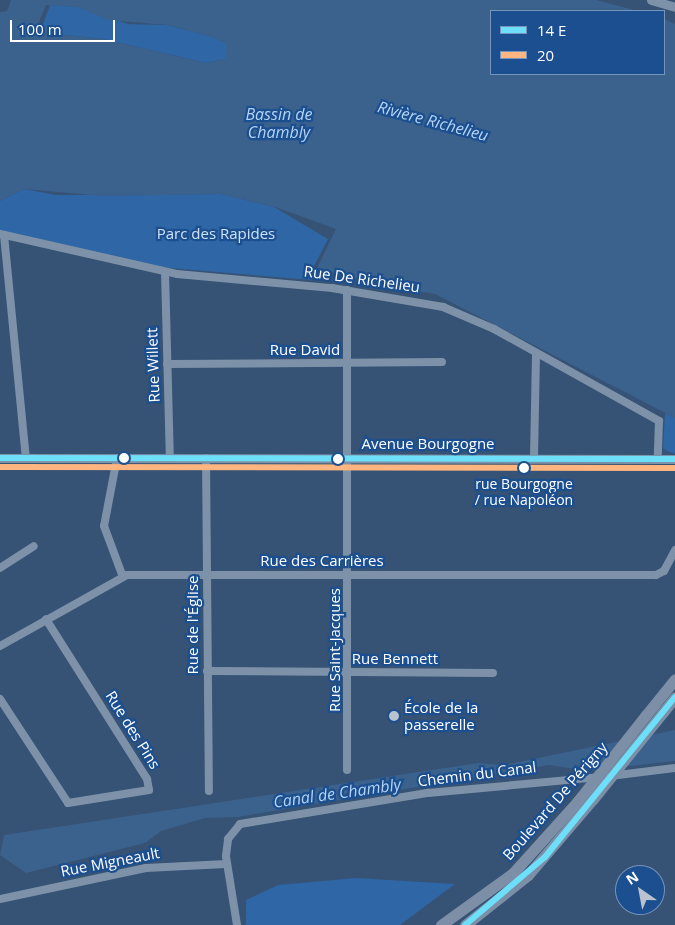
<!DOCTYPE html>
<meta charset="utf-8">
<style>
body{margin:0}
#map{position:relative;width:675px;height:925px;overflow:hidden;background:#365274;font-family:"Open Sans",sans-serif}
div>[style]{position:absolute}
.green>*{inset:0;background:#2f66a5}
.water>*{inset:0;background:#3b618d}
.minor>*{height:8px;margin:-4px;padding:0 4px;transform-origin:4px;border-radius:4px;background:#7d92a8}
.tertiary>*{height:9px;margin:-4.5px;padding:0 4.5px;transform-origin:4.5px;border-radius:4.5px;background:#7d92a8}
.primary>*{height:11px;margin:-5.5px;padding:0 5.5px;transform-origin:5.5px;border-radius:5.5px;background:#7d8ea7}
.primary-bridge>*{height:11px;margin:-5.5px;padding:0 5.5px;transform-origin:5.5px;border-radius:5.5px;background:#7d8ea7}
.bus-1>*{height:6px;margin:-3px;padding:0 3px;transform-origin:3px;border-radius:3px;background:#6ddff8}
.bus-2>*{height:6px;margin:-3px;padding:0 3px;transform-origin:3px;border-radius:3px;background:#ffb580}
.dots>*{width:14px;height:14px;translate:-50% -50%;box-sizing:border-box;border:2px solid #1b4f8f;border-radius:50%}
span{translate:-50% -50%;white-space:nowrap;text-align:center;line-height:1.15;-webkit-text-stroke:4.5px #1b4f8f;paint-order:stroke}
.bus-label{font-size:14px;color:#fff}
.park-label{font-size:15px;color:#cfe3fa}
.street-label{font-size:15px;color:#fff}
.poi-label{font-size:15px;color:#fff}
.left{translate:0 -50%;text-align:left}
.water-label{font-size:16px;color:#b5d3f5;font-style:italic}
.legend{position:absolute;left:490px;top:10px;width:175px;height:65px;box-sizing:border-box;background:#1b4f8f;border:1px solid #7695bc;margin:0;padding:6px 9px;list-style:none;font-size:15px;color:#fff}
.legend li{display:flex;align-items:center;gap:10px;height:25px}
.legend b{width:25px;border:1px solid #7695bc}
.north{position:absolute;left:615px;top:865px;width:50px;height:50px;box-sizing:border-box;background:#1b4f8f;border:1px solid #7695bc;border-radius:50%;rotate:327deg;font-size:14px;font-weight:700;line-height:20px;text-align:center;color:#fff}
.north::after{content:'';display:block;margin:auto;width:18px;height:22px;background:#b9c2ce;clip-path:polygon(50% 0,100% 100%,50% 72%,0 100%)}
.scale{position:absolute;left:10px;top:20px;width:105px;height:22px;box-sizing:border-box;border:2px solid #fff;border-top:0;padding-left:6px;font-size:15px;line-height:18px;white-space:nowrap;color:#fff;-webkit-text-stroke:4px #1b4f8f;paint-order:stroke}
</style>
<div id="map">
<div class="green">
<div style="clip-path:polygon(50px 5px,78px 7px,128px 24px,167px 25px,213px 37px,226px 43px,226px 59px,206px 63px,103px 39px,56px 34px,42px 27px)"></div>
<div style="clip-path:polygon(24px 189px,56px 195px,221px 194px,274px 207px,328px 239px,313px 268px,317px 269px,312px 280px,157px 267px,0 231px,0 201px)"></div>
<div style="clip-path:polygon(665px 413px,675px 418px,675px 454px,663px 449px)"></div>
<div style="clip-path:polygon(356px 878px,455px 884px,400px 925px,246px 925px,246px 900px,278px 885px)"></div>
</div>
<div class="water">
<div style="clip-path:polygon(evenodd,11px 0,596px 0,638px 11px,491px 11px,491px 74px,664px 74px,664px 19px,675px 24px,675px 418px,435px 294px,409px 290px,387px 279px,361px 280px,317px 268px,336px 229px,275px 207px,221px 194px,104px 196px,24px 189px,0 201px,0 12px,7px 11px,11px 0,46px 5px,78px 7px,108px 20px,167px 25px,213px 37px,226px 43px,226px 59px,206px 63px,103px 39px,56px 34px,39px 22px,46px 5px)"></div>
<div style="clip-path:polygon(675px 730px,675px 761px,587px 771px,549px 765px,238px 817px,205px 818px,161px 831px,145px 843px,26px 873px,0 855px,4px 835px,478px 763px,503px 765px)"></div>
</div>
<div class="minor">
<div style="left:0;top:234px;width:181px;rotate:12.7deg"></div>
<div style="left:177px;top:274px;width:156px;rotate:5.2deg"></div>
<div style="left:332px;top:288px;width:113px;rotate:9.7deg"></div>
<div style="left:443px;top:307px;width:56px;rotate:23.3deg"></div>
<div style="left:494px;top:329px;width:189px;rotate:29.1deg"></div>
<div style="left:659px;top:421px;width:37px;rotate:92deg"></div>
<div style="left:4px;top:235px;width:224px;rotate:84.4deg"></div>
<div style="left:165px;top:272px;width:186px;rotate:88.5deg"></div>
<div style="left:347px;top:290px;width:480px;rotate:90deg"></div>
<div style="left:167px;top:364px;width:275px;rotate:-0.4deg"></div>
<div style="left:117px;top:458px;width:69px;rotate:100.8deg"></div>
<div style="left:104px;top:526px;width:54px;rotate:69.6deg"></div>
<div style="left:206px;top:458px;width:333px;rotate:89.5deg"></div>
<div style="left:534px;top:458px;width:105px;rotate:-88.9deg"></div>
<div style="left:0;top:568px;width:40px;rotate:-32.9deg"></div>
<div style="left:0;top:646px;width:145px;rotate:-29.2deg"></div>
<div style="left:127px;top:575px;width:529px"></div>
<div style="left:656px;top:575px;width:9px;rotate:-27deg"></div>
<div style="left:664px;top:571px;width:24px;rotate:-62deg"></div>
<div style="left:207px;top:671px;width:286px;rotate:0.4deg"></div>
<div style="left:0;top:699px;width:124px;rotate:56.8deg"></div>
<div style="left:68px;top:803px;width:82px;rotate:-9.1deg"></div>
<div style="left:149px;top:790px;width:11px;rotate:-100deg"></div>
<div style="left:147px;top:779px;width:189px;rotate:-122.3deg"></div>
<div style="left:610px;top:776px;width:65px;rotate:-7deg"></div>
<div style="left:0;top:899px;width:149px;rotate:-12deg"></div>
<div style="left:146px;top:868px;width:80px;rotate:-2.9deg"></div>
<div style="left:237px;top:925px;width:70px;rotate:-99.1deg"></div>
<div style="left:226px;top:856px;width:17px;rotate:-83deg"></div>
<div style="left:228px;top:839px;width:19px;rotate:-51deg"></div>
<div style="left:240px;top:824px;width:191px;rotate:-9.4deg"></div>
<div style="left:428px;top:793px;width:172px;rotate:-5.3deg"></div>
</div>
<div class="tertiary">
<div style="left:651px;top:0;width:25px;rotate:16deg"></div>
<div style="left:0;top:458px;width:675px;rotate:0.08deg"></div>
</div>
<div class="primary">
<div style="left:663px;top:712px;width:19px;rotate:-51deg"></div>
<div style="left:646px;top:715px;width:46px;rotate:-51.1deg"></div>
<div style="left:441px;top:925px;width:89px;rotate:-35.8deg"></div>
<div style="left:513px;top:873px;width:96px;rotate:-48deg"></div>
<div style="left:465px;top:925px;width:80px;rotate:-38.4deg"></div>
<div style="left:528px;top:875px;width:100px;rotate:-49.5deg"></div>
</div>
<div class="primary-bridge">
<div style="left:593px;top:799px;width:112px;rotate:-51.2deg"></div>
<div style="left:577px;top:802px;width:111px;rotate:-51.6deg"></div>
</div>
<div class="bus-1">
<div style="left:0;top:458px;width:675px;rotate:0.08deg"></div>
<div style="left:465px;top:925px;width:105px;rotate:-40.4deg"></div>
<div style="left:545px;top:857px;width:206px;rotate:-50.9deg"></div>
</div>
<div class="bus-2">
<div style="left:0;top:467px;width:675px;rotate:0.08deg"></div>
</div>
<div class="dots">
<div style="left:124px;top:458px;background:#fff"></div>
<div style="left:338px;top:459px;background:#fff"></div>
<div style="left:524px;top:468px;background:#fff"></div>
<div style="left:394px;top:716px;background:#b9c2ce"></div>
</div>
<div class="bus-label">
<span style="left:524px;top:492px">rue Bourgogne<br>/ rue Napoléon</span>
</div>
<div class="park-label">
<span style="left:216px;top:234px">Parc des Rapides</span>
</div>
<div class="street-label">
<span style="left:362px;top:279px;rotate:8deg">Rue De Richelieu</span>
<span style="left:305px;top:350px">Rue David</span>
<span style="left:153px;top:365px;rotate:-92deg">Rue Willett</span>
<span style="left:428px;top:444px">Avenue Bourgogne</span>
<span style="left:322px;top:561px">Rue des Carrières</span>
<span style="left:193px;top:625px;rotate:-90deg">Rue de l'Église</span>
<span style="left:335px;top:650px;rotate:-90deg">Rue Saint-Jacques</span>
<span style="left:395px;top:659px">Rue Bennett</span>
<span style="left:133px;top:730px;rotate:58deg">Rue des Pins</span>
<span style="left:477px;top:774px;rotate:-7deg">Chemin du Canal</span>
<span style="left:555px;top:801px;rotate:-49deg">Boulevard De Périgny</span>
<span style="left:110px;top:862px;rotate:-11deg">Rue Migneault</span>
</div>
<div class="poi-label">
<span class="left" style="left:404px;top:716px">École de la<br>passerelle</span>
</div>
<div class="water-label">
<span style="left:279px;top:123px">Bassin de<br>Chambly</span>
<span style="left:433px;top:121px;rotate:15deg">Rivière Richelieu</span>
<span style="left:337px;top:793px;rotate:-8deg">Canal de Chambly</span>
</div>
<ul class="legend">
<li><b style="height:6px;background:#6ddff8"></b>14 E</li>
<li><b style="height:6px;background:#ffb580"></b>20</li>
</ul>
<div class="north">N</div>
<div class="scale">100 m</div>
</div>
